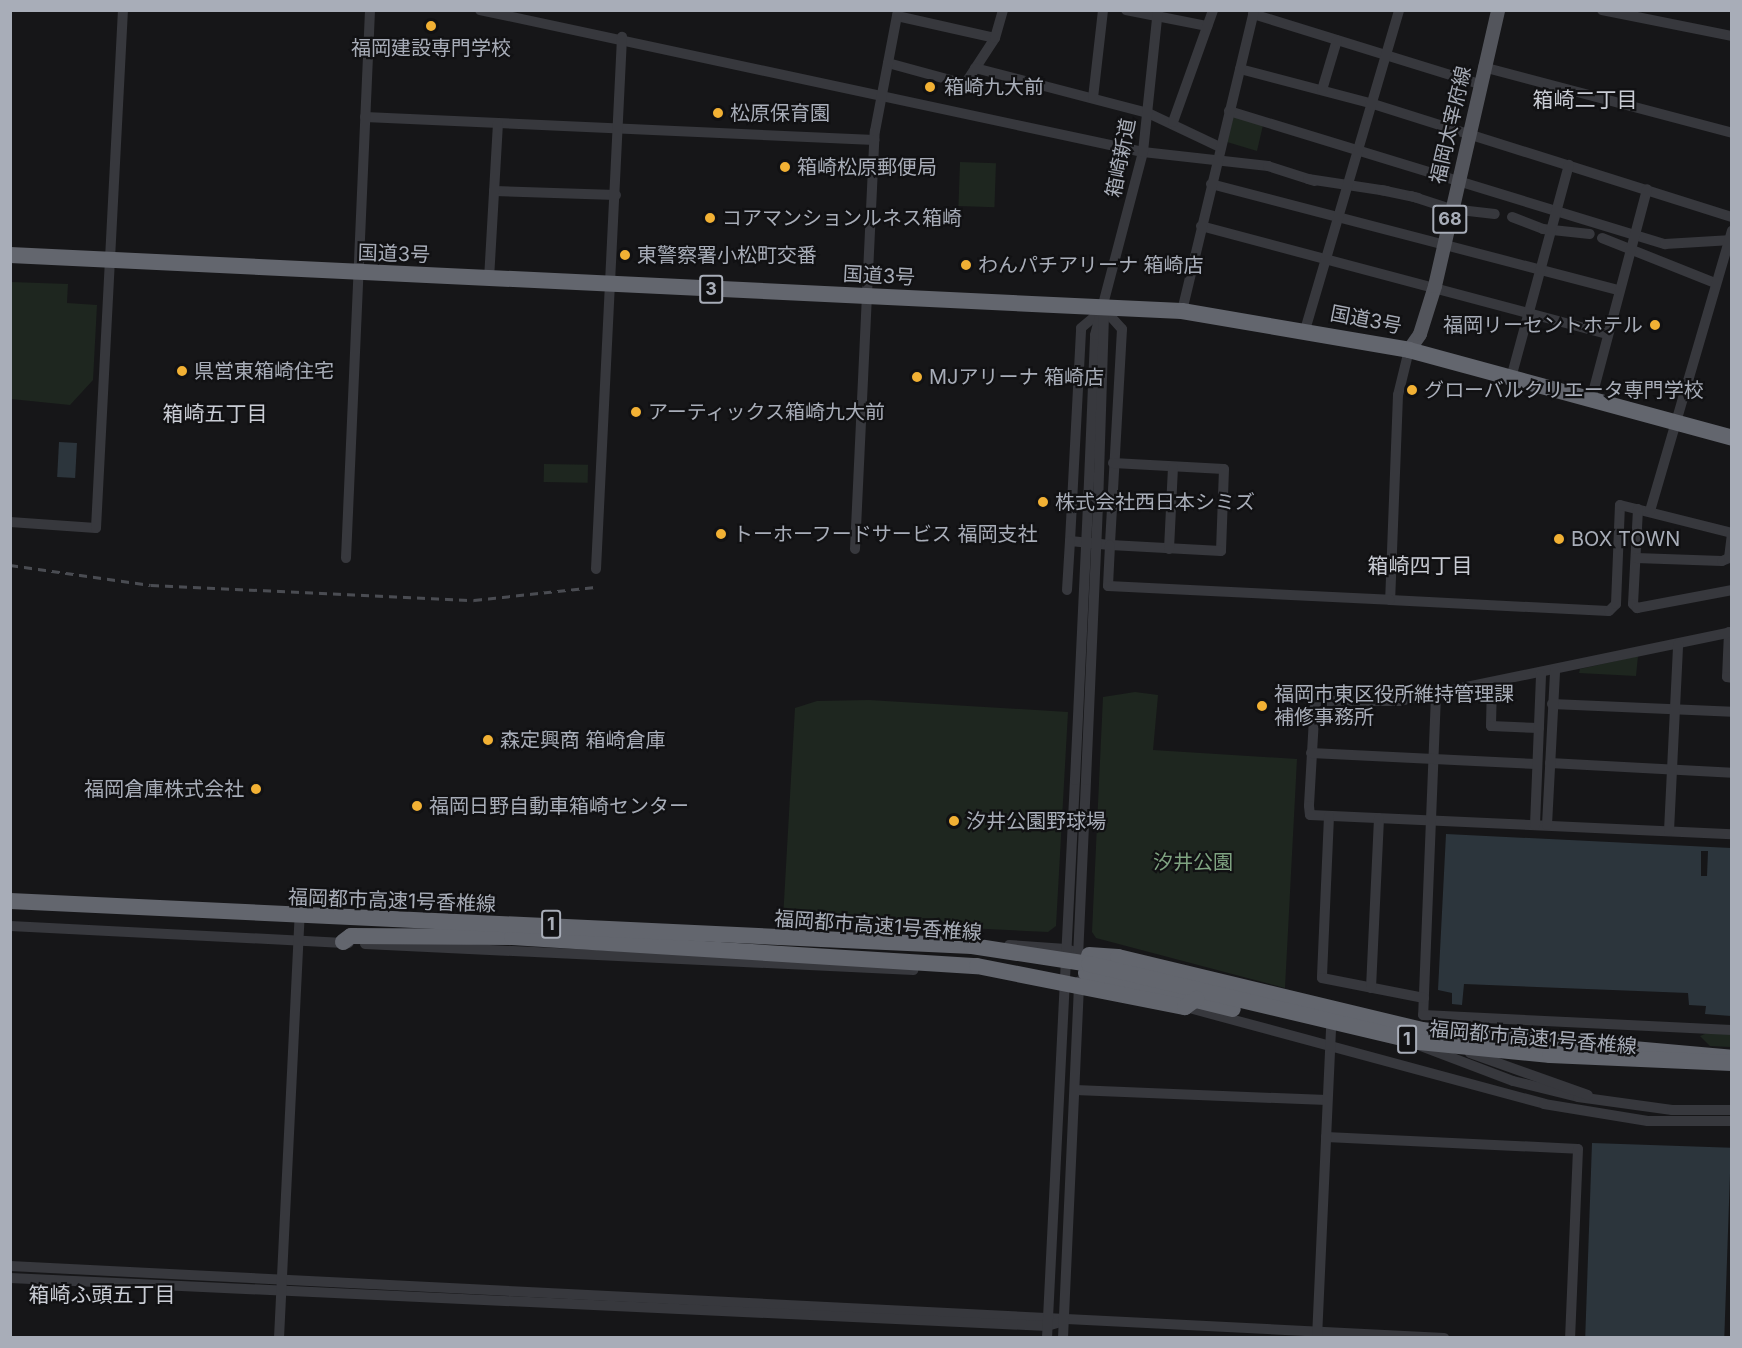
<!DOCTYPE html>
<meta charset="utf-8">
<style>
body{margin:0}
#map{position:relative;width:1742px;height:1348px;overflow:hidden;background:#161618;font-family:Inter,"Noto Sans JP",sans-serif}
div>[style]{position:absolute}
.green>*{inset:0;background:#1e261f;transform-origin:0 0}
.water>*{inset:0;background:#2c353c;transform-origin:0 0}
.pier>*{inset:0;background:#161618}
.minor>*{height:10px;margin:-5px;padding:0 5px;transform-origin:5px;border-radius:5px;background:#37383d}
.major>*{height:14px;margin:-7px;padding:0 7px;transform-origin:7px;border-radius:7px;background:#53555c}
.highway>*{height:16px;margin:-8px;padding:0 8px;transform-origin:8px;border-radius:8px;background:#63666e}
.rail>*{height:3px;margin-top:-1.5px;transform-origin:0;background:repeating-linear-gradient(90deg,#4a4c52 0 8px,transparent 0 14px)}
.minor-bridge>*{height:10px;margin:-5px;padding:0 5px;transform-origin:5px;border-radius:5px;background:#37383d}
.highway-bridge>*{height:16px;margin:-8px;padding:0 8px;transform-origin:8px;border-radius:8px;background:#63666e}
.dots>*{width:16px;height:16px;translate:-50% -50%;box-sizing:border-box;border:3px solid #111113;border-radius:50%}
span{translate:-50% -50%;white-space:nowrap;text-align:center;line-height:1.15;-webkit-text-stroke:4.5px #111113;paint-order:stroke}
.shield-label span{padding:2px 4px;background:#111113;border:2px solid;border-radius:4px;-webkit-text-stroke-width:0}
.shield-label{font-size:18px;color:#a8adb8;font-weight:700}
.poi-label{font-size:20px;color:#a8adb8}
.left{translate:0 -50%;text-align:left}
.right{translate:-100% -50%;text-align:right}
.street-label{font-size:20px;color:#a8adb8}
.park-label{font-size:20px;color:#7fa381}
.neighbourhood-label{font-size:21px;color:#c9ccd4}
.frame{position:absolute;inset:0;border:12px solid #a8adb8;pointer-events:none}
</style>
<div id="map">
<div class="green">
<div style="clip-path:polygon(1234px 114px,1263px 125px,1257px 151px,1227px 142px)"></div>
<div style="left:960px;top:162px;width:36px;height:44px;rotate:2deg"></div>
<div style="clip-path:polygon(11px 282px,68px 284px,67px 303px,97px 305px,93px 380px,70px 405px,11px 399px)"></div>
<div style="left:544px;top:464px;width:44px;height:18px;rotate:1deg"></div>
<div style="clip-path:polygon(1638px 656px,1636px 676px,1579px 673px,1580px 669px)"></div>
<div style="clip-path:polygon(1135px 692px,1158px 695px,1153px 750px,1297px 759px,1285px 988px,1096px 938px,1092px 932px,1103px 697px)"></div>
<div style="clip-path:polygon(869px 700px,1068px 712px,1056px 926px,1048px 932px,783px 919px,795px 708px,817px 701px)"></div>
<div style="clip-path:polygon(1705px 1034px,1731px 1034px,1731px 1047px,1710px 1046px,1700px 1036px)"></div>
</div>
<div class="water">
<div style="left:59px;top:442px;width:18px;height:35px;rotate:3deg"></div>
<div style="clip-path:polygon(1446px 834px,1731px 848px,1731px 1016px,1705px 1014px,1706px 1006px,1689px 1005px,1688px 993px,1464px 984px,1462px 1005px,1452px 1004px,1452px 993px,1438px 990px)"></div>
<div style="left:1592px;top:1143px;width:139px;height:194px;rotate:2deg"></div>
</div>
<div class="pier">
<div style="clip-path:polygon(1701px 851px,1708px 851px,1707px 876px,1701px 876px)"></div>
</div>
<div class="minor">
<div style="left:480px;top:10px;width:678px;rotate:12.09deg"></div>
<div style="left:1143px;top:152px;width:126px;rotate:6.4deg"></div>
<div style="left:1268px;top:166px;width:49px;rotate:17.7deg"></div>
<div style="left:1126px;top:10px;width:83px;rotate:11.2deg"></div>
<div style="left:1602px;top:10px;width:133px;rotate:11.3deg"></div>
<div style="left:1253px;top:14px;width:237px;rotate:17.2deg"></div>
<div style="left:897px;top:16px;width:100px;rotate:12.7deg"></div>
<div style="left:888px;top:63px;width:80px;rotate:15.3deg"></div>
<div style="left:965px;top:84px;width:55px;rotate:-56.9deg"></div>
<div style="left:995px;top:38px;width:29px;rotate:-74deg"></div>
<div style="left:1483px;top:67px;width:258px;rotate:14.8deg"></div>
<div style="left:975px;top:68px;width:179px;rotate:14.6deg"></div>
<div style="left:1148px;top:113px;width:80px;rotate:25.3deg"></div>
<div style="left:1240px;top:69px;width:134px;rotate:14.7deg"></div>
<div style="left:1370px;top:103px;width:380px;rotate:17.5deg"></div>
<div style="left:1322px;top:90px;width:52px;rotate:-73.3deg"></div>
<div style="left:1093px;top:98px;width:89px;rotate:-83.5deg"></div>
<div style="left:1229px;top:111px;width:456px;rotate:17deg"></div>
<div style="left:1665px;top:244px;width:67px;rotate:-3.4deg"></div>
<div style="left:365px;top:117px;width:510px;rotate:2.59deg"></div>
<div style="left:1173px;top:122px;width:119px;rotate:-70.3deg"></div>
<div style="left:1308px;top:179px;width:80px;rotate:8.6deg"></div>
<div style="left:1211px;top:184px;width:420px;rotate:14.6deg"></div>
<div style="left:1381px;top:190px;width:38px;rotate:12deg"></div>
<div style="left:494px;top:191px;width:122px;rotate:1.9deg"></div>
<div style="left:1411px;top:196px;width:42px;rotate:18deg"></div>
<div style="left:1451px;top:209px;width:44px;rotate:6.5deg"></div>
<div style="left:1512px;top:217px;width:33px;rotate:21deg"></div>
<div style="left:1543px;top:229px;width:47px;rotate:6.1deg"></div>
<div style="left:1201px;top:226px;width:420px;rotate:14.9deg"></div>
<div style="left:1602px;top:238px;width:122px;rotate:21.7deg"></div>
<div style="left:489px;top:279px;width:156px;rotate:-86.7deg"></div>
<div style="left:1104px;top:309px;width:27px;rotate:48deg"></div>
<div style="left:1122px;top:329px;width:216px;rotate:93.2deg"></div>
<div style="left:1110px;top:545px;width:40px;rotate:-174.3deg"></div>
<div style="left:1070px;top:541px;width:213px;rotate:-87deg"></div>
<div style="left:1081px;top:328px;width:30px;rotate:-40deg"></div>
<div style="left:1182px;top:311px;width:309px;rotate:-76.5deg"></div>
<div style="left:1305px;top:330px;width:334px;rotate:-73.6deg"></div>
<div style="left:1409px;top:350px;width:46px;rotate:103.7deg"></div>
<div style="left:1398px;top:395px;width:205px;rotate:92.2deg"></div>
<div style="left:1390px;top:600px;width:219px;rotate:2.9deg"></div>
<div style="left:1609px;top:611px;width:10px;rotate:-45deg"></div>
<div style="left:1616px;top:604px;width:99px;rotate:-87.7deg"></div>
<div style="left:1620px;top:505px;width:115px;rotate:14deg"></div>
<div style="left:1511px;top:378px;width:221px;rotate:-74.8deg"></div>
<div style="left:1591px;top:400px;width:218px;rotate:-75.1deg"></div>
<div style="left:1113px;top:463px;width:111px;rotate:3.1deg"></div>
<div style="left:1224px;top:469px;width:82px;rotate:92.1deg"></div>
<div style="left:1221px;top:551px;width:111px;rotate:-176.9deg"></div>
<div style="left:1110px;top:545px;width:41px;rotate:92.8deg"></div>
<div style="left:1108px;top:586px;width:282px;rotate:2.8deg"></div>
<div style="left:1088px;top:505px;width:170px;rotate:-87.6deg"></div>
<div style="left:1095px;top:335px;width:189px;rotate:-75.3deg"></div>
<div style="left:1143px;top:152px;width:143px;rotate:-84deg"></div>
<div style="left:1098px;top:506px;width:193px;rotate:-88.2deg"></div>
<div style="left:1638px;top:509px;width:95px;rotate:93deg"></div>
<div style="left:1633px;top:604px;width:6px;rotate:45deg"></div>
<div style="left:1637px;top:608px;width:97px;rotate:-10.7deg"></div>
<div style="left:1650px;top:511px;width:292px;rotate:-73.7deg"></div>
<div style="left:10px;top:522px;width:86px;rotate:4deg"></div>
<div style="left:96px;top:528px;width:519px;rotate:-87.02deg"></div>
<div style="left:855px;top:549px;width:418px;rotate:-87.3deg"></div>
<div style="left:875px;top:131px;width:123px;rotate:-79.2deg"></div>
<div style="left:1169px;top:549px;width:82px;rotate:-87.2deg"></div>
<div style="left:346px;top:558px;width:549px;rotate:-87.49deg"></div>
<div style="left:1636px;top:558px;width:86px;rotate:2deg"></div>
<div style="left:1722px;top:561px;width:8px;rotate:-23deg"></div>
<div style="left:1729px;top:558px;width:24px;rotate:-83deg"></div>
<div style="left:596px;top:569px;width:533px;rotate:-87.2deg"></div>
<div style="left:1067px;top:590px;width:49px;rotate:-86.5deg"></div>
<div style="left:1729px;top:632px;width:45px;rotate:92.5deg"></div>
<div style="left:1727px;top:677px;width:5px;rotate:11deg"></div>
<div style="left:1732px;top:632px;width:339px;rotate:168.3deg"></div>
<div style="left:1400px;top:701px;width:85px;rotate:180deg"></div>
<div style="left:1315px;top:701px;width:105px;rotate:93.3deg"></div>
<div style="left:1309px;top:806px;width:9px;rotate:84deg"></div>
<div style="left:1310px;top:815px;width:422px;rotate:2.6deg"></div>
<div style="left:1492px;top:684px;width:42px;rotate:91.4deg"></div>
<div style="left:1491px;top:726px;width:48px;rotate:2.4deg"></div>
<div style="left:1436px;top:695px;width:320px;rotate:92.3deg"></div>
<div style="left:1423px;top:1015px;width:309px;rotate:2.8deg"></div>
<div style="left:1552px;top:704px;width:180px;rotate:2.5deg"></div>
<div style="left:1311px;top:753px;width:226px;rotate:2.8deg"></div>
<div style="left:1550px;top:763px;width:182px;rotate:3.1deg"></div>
<div style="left:1329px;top:816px;width:162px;rotate:92.5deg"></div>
<div style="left:1322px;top:978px;width:104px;rotate:11.1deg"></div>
<div style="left:1535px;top:825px;width:151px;rotate:-87.7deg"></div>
<div style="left:1547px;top:825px;width:155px;rotate:-87deg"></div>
<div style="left:1669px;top:831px;width:187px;rotate:-87.2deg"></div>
<div style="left:10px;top:926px;width:339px;rotate:2.9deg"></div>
<div style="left:365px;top:944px;width:549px;rotate:2.72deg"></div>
<div style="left:1009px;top:945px;width:57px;rotate:4deg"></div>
<div style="left:1066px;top:949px;width:28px;rotate:17deg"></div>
<div style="left:1078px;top:957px;width:177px;rotate:-87.4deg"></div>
<div style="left:1371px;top:988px;width:170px;rotate:-87.3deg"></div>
<div style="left:1182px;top:1006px;width:375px;rotate:15.1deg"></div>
<div style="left:1544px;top:1104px;width:105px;rotate:9.3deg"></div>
<div style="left:1648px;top:1121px;width:84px"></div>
<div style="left:1421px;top:1046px;width:98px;rotate:20.8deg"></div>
<div style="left:1513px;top:1081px;width:67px;rotate:13.8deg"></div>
<div style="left:1578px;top:1097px;width:95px;rotate:7.9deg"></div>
<div style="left:1672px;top:1110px;width:60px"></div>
<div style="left:1470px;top:1053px;width:125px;rotate:19.6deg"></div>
<div style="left:1075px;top:1090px;width:252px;rotate:2.3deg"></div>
<div style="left:1326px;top:1137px;width:252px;rotate:2.7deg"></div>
<div style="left:1578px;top:1149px;width:189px;rotate:92.4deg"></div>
<div style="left:10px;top:1266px;width:1436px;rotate:2.87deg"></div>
<div style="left:10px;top:1278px;width:1038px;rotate:2.65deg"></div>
<div style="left:1047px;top:1326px;width:18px;rotate:-16deg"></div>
<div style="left:279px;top:1338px;width:428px;rotate:-87.2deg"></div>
<div style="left:1047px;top:1338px;width:559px;rotate:-87.13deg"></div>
<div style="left:1063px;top:1338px;width:357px;rotate:-87.4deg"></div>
<div style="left:1317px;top:1338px;width:311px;rotate:-87.4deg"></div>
</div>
<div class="major">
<div style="left:1409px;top:350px;width:19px;rotate:-55deg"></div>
<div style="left:1420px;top:334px;width:50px;rotate:-72.6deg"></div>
<div style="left:1435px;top:286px;width:283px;rotate:-77.1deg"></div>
</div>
<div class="highway">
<div style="left:10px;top:255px;width:1173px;rotate:2.74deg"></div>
<div style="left:1182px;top:311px;width:230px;rotate:9.7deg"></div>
<div style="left:1409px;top:350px;width:335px;rotate:15.2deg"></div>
<div style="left:343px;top:942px;width:10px;rotate:-37deg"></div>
<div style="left:351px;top:936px;width:161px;rotate:0.4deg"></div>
<div style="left:512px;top:937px;width:466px;rotate:3.6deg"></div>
<div style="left:1089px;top:955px;width:29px;rotate:4deg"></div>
<div style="left:1118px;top:957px;width:312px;rotate:13.5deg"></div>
<div style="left:1421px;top:1030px;width:312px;rotate:5.1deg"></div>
<div style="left:1086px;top:973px;width:151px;rotate:13.8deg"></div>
</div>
<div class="rail">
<div style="left:10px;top:565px;width:142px;rotate:8.1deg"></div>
<div style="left:151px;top:585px;width:323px;rotate:2.7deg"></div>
<div style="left:474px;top:600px;width:122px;rotate:-6.1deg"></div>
</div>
<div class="minor-bridge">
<div style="left:1075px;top:780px;width:275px;rotate:-87.3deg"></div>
<div style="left:1086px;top:780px;width:274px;rotate:-87.5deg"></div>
</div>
<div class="highway-bridge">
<div style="left:10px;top:901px;width:963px;rotate:2.68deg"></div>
<div style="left:972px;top:946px;width:118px;rotate:8.7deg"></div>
<div style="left:1089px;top:964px;width:339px;rotate:13.3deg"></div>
<div style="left:1419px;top:1042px;width:132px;rotate:5.7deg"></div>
<div style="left:1550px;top:1055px;width:182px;rotate:2.5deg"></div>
<div style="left:977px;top:966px;width:212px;rotate:11.2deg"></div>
<div style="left:1185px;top:1007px;width:14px;rotate:-36deg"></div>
</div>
<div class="dots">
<div style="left:431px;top:26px;background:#f2b134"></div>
<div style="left:930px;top:87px;background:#f2b134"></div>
<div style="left:718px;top:113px;background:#f2b134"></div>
<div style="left:785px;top:167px;background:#f2b134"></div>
<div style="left:710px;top:218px;background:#f2b134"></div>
<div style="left:625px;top:255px;background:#f2b134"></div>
<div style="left:966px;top:265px;background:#f2b134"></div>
<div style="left:1655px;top:325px;background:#f2b134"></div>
<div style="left:182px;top:371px;background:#f2b134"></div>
<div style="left:917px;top:377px;background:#f2b134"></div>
<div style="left:1412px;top:390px;background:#f2b134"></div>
<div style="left:636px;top:412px;background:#f2b134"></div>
<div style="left:1043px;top:502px;background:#f2b134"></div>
<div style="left:721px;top:534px;background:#f2b134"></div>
<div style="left:1559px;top:539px;background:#f2b134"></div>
<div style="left:1262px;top:706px;background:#f2b134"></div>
<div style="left:488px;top:740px;background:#f2b134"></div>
<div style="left:256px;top:789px;background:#f2b134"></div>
<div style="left:417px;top:806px;background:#f2b134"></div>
<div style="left:954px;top:821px;background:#f2b134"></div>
</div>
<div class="shield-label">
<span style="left:1450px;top:219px">68</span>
<span style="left:711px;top:289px">3</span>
<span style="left:551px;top:924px">1</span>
<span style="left:1407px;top:1039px">1</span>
</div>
<div class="poi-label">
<span style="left:431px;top:48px">福岡建設専門学校</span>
<span class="left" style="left:944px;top:87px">箱崎九大前</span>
<span class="left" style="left:730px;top:113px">松原保育園</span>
<span class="left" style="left:797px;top:167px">箱崎松原郵便局</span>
<span class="left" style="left:722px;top:218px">コアマンションルネス箱崎</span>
<span class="left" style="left:637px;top:255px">東警察署小松町交番</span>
<span class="left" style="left:978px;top:265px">わんパチアリーナ 箱崎店</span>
<span class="right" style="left:1643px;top:325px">福岡リーセントホテル</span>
<span class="left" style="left:194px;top:371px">県営東箱崎住宅</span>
<span class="left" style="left:929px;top:377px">MJアリーナ 箱崎店</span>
<span class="left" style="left:1424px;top:390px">グローバルクリエータ専門学校</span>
<span class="left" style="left:648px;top:412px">アーティックス箱崎九大前</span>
<span class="left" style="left:1055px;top:502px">株式会社西日本シミズ</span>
<span class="left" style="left:733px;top:534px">トーホーフードサービス 福岡支社</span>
<span class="left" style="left:1571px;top:539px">BOX TOWN</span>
<span class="left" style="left:1274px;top:706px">福岡市東区役所維持管理課<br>補修事務所</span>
<span class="left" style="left:500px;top:740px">森定興商 箱崎倉庫</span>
<span class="right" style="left:244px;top:789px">福岡倉庫株式会社</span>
<span class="left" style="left:429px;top:806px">福岡日野自動車箱崎センター</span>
<span class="left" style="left:966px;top:821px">汐井公園野球場</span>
</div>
<div class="street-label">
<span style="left:1451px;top:125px;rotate:-77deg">福岡太宰府線</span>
<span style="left:1121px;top:158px;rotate:-79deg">箱崎新道</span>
<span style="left:394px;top:254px;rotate:2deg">国道3号</span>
<span style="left:879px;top:276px;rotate:3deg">国道3号</span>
<span style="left:1366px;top:320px;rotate:11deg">国道3号</span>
<span style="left:392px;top:901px;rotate:2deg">福岡都市高速1号香椎線</span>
<span style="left:878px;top:926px;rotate:4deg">福岡都市高速1号香椎線</span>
<span style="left:1533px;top:1038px;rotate:5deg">福岡都市高速1号香椎線</span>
</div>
<div class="park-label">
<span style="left:1193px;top:862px">汐井公園</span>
</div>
<div class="neighbourhood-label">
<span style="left:1585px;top:100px">箱崎二丁目</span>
<span style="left:215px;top:414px">箱崎五丁目</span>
<span style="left:1420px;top:566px">箱崎四丁目</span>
<span style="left:102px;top:1295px">箱崎ふ頭五丁目</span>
</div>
<div class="frame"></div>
</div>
